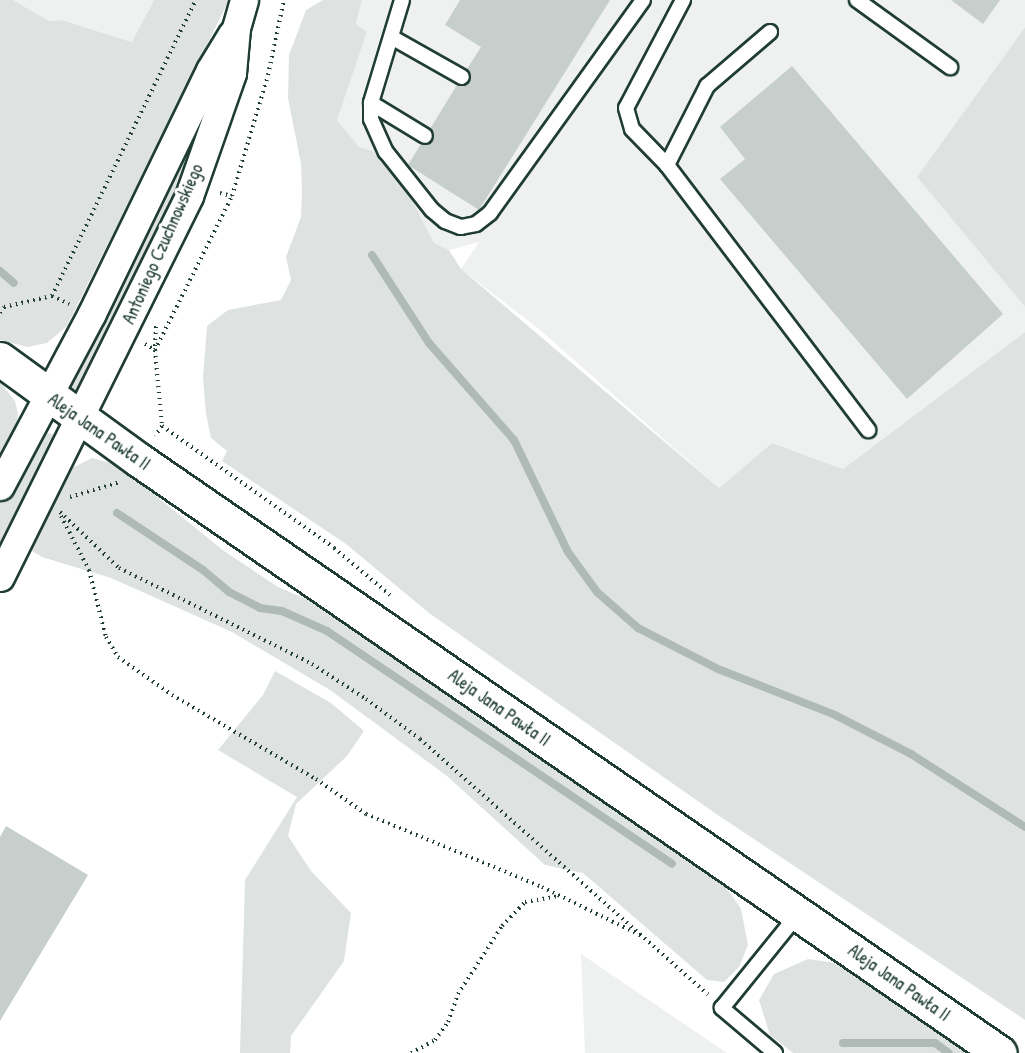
<!DOCTYPE html>
<meta charset="utf-8">
<style>
body{margin:0}
#map{position:relative;width:1025px;height:1053px;overflow:hidden;background:#fff;font-family:"Patrick Hand",sans-serif}
div>[style]{position:absolute}
.built>*{inset:0;background:#eef1f0}
.green>*{inset:0;background:#dee3e2}
.stream>*{height:8px;margin:-4px;padding:0 4px;transform-origin:4px;border-radius:4px;background:#afbab7}
.building>*{inset:0;background:#c7cfcc}
.path>*{height:4px;margin-top:-2px;transform-origin:0;background:repeating-linear-gradient(90deg,#1f3d34 0 1.5px,transparent 0 6px)}
.roads{filter:drop-shadow(2px 0 #1f3d34) drop-shadow(-2px 0 #1f3d34) drop-shadow(0 2px #1f3d34) drop-shadow(0 -2px #1f3d34)}
.service>*{height:14px;margin:-7px;padding:0 7px;transform-origin:7px;border-radius:7px;background:#fff}
.minor>*{height:27px;margin:-13.5px;padding:0 13.5px;transform-origin:13.5px;border-radius:13.5px;background:#fff}
.tertiary>*{height:33px;margin:-16.5px;padding:0 16.5px;transform-origin:16.5px;border-radius:16.5px;background:#fff}
span{translate:-50% -50%;white-space:nowrap;text-align:center;line-height:1.15;-webkit-text-stroke:6px #fff;paint-order:stroke}
.street-label{font-size:18px;color:#1f3d34}
</style>
<div id="map">
<div class="built">
<div style="clip-path:polygon(13px 0,154px 0,133px 42px,62px 20px,49px 21px)"></div>
<div style="clip-path:polygon(362px 0,1025px 0,1025px 27px,917px 177px,1025px 307px,1025px 332px,843px 469px,772px 443px,719px 488px,539px 329px,461px 269px,479px 242px,449px 250px,434px 243px,411px 198px,373px 151px,359px 147px,337px 120px,367px 32px,356px 25px)"></div>
<div style="clip-path:polygon(581px 954px,727px 1053px,585px 1053px)"></div>
</div>
<div class="green">
<div style="clip-path:polygon(0 0,13px 0,49px 21px,62px 20px,132px 42px,154px 0,229px 0,67px 326px,47px 343px,27px 347px,0 340px)"></div>
<div style="clip-path:polygon(323px 0,362px 0,356px 24px,367px 32px,337px 120px,359px 147px,373px 151px,411px 198px,434px 243px,449px 250px,461px 269px,719px 488px,772px 443px,843px 469px,1025px 332px,1025px 1020px,712px 811px,429px 613px,346px 544px,222px 461px,227px 451px,211px 438px,206px 414px,203px 378px,207px 326px,228px 310px,281px 300px,291px 280px,286px 257px,301px 217px,302px 192px,301px 164px,288px 98px,289px 55px,306px 10px)"></div>
<div style="clip-path:polygon(1025px 27px,1025px 307px,917px 177px)"></div>
<div style="clip-path:polygon(221px 52px,201px 140px,82px 388px,75px 394px,69px 391px,69px 386px,139px 246px)"></div>
<div style="clip-path:polygon(0 382px,15px 401px,18px 414px,16px 434px,0 467px)"></div>
<div style="clip-path:polygon(47px 433px,57px 435px,0 558px,0 502px,17px 467px)"></div>
<div style="clip-path:polygon(92px 458px,118px 465px,224px 551px,278px 587px,327px 608px,720px 878px,741px 909px,748px 945px,739px 967px,724px 982px,707px 980px,583px 873px,545px 865px,447px 776px,330px 690px,232px 632px,111px 578px,42px 557px,22px 545px,62px 473px)"></div>
<div style="clip-path:polygon(275px 671px,331px 703px,364px 731px,347px 756px,296px 804px,288px 836px,311px 871px,351px 913px,344px 961px,291px 1036px,290px 1053px,240px 1053px,245px 880px,297px 797px,218px 750px,263px 695px)"></div>
<div style="clip-path:polygon(808px 959px,843px 964px,974px 1053px,793px 1053px,770px 1035px,759px 1000px,774px 974px)"></div>
</div>
<div class="stream">
<div style="left:372px;top:255px;width:105px;rotate:57.1deg"></div>
<div style="left:429px;top:343px;width:129px;rotate:48.8deg"></div>
<div style="left:514px;top:440px;width:124px;rotate:64.3deg"></div>
<div style="left:568px;top:552px;width:49px;rotate:54.1deg"></div>
<div style="left:597px;top:592px;width:55px;rotate:41.3deg"></div>
<div style="left:638px;top:628px;width:90px;rotate:27.1deg"></div>
<div style="left:718px;top:669px;width:123px;rotate:21.4deg"></div>
<div style="left:833px;top:714px;width:88px;rotate:27.1deg"></div>
<div style="left:911px;top:754px;width:135px;rotate:32.6deg"></div>
<div style="left:0;top:271px;width:18px;rotate:41deg"></div>
<div style="left:117px;top:513px;width:103px;rotate:33.5deg"></div>
<div style="left:203px;top:570px;width:34px;rotate:40deg"></div>
<div style="left:229px;top:592px;width:35px;rotate:27deg"></div>
<div style="left:260px;top:608px;width:22px;rotate:8deg"></div>
<div style="left:282px;top:611px;width:49px;rotate:24deg"></div>
<div style="left:327px;top:631px;width:416px;rotate:34deg"></div>
<div style="left:843px;top:1043px;width:92px"></div>
<div style="left:935px;top:1043px;width:17px;rotate:36deg"></div>
</div>
<div class="building">
<div style="clip-path:polygon(460px 0,610px 0,479px 210px,408px 165px,421px 144px,432px 141px,430px 129px,457px 85px,470px 81px,467px 69px,481px 47px,445px 25px)"></div>
<div style="clip-path:polygon(951px 0,1000px 0,983px 24px)"></div>
<div style="clip-path:polygon(792px 66px,1003px 314px,907px 399px,720px 179px,745px 159px,720px 127px)"></div>
<div style="clip-path:polygon(6px 826px,88px 875px,0 1021px,0 837px)"></div>
</div>
<div class="path">
<div style="left:220px;top:193px;width:12px;rotate:14deg"></div>
<div style="left:52px;top:296px;width:329px;rotate:-64.1deg"></div>
<div style="left:0;top:313px;width:7px;rotate:-56deg"></div>
<div style="left:4px;top:307px;width:49px;rotate:-12.9deg"></div>
<div style="left:52px;top:296px;width:19px;rotate:25deg"></div>
<div style="left:145px;top:344px;width:12px;rotate:31deg"></div>
<div style="left:155px;top:350px;width:76px;rotate:84.7deg"></div>
<div style="left:162px;top:426px;width:12px;rotate:125deg"></div>
<div style="left:155px;top:346px;width:22px;rotate:-87deg"></div>
<div style="left:155px;top:350px;width:172px;rotate:-63.4deg"></div>
<div style="left:232px;top:196px;width:126px;rotate:-73.4deg"></div>
<div style="left:268px;top:75px;width:77px;rotate:-78deg"></div>
<div style="left:162px;top:426px;width:211px;rotate:35.3deg"></div>
<div style="left:334px;top:548px;width:73px;rotate:40deg"></div>
<div style="left:70px;top:497px;width:52px;rotate:-16.7deg"></div>
<div style="left:60px;top:512px;width:81px;rotate:43.5deg"></div>
<div style="left:119px;top:568px;width:216px;rotate:26.4deg"></div>
<div style="left:312px;top:664px;width:64px;rotate:32.9deg"></div>
<div style="left:366px;top:699px;width:67px;rotate:36.5deg"></div>
<div style="left:420px;top:739px;width:385px;rotate:41.6deg"></div>
<div style="left:61px;top:516px;width:61px;rotate:62.6deg"></div>
<div style="left:89px;top:570px;width:69px;rotate:75.8deg"></div>
<div style="left:106px;top:637px;width:23px;rotate:59deg"></div>
<div style="left:118px;top:657px;width:66px;rotate:35.1deg"></div>
<div style="left:172px;top:695px;width:167px;rotate:30.3deg"></div>
<div style="left:316px;top:779px;width:61px;rotate:35deg"></div>
<div style="left:366px;top:814px;width:191px;rotate:22.5deg"></div>
<div style="left:542px;top:887px;width:114px;rotate:26.1deg"></div>
<div style="left:411px;top:1053px;width:27px;rotate:-28deg"></div>
<div style="left:435px;top:1040px;width:22px;rotate:-54deg"></div>
<div style="left:448px;top:1022px;width:30px;rotate:-70deg"></div>
<div style="left:458px;top:994px;width:81px;rotate:-57.1deg"></div>
<div style="left:502px;top:926px;width:33px;rotate:-46deg"></div>
<div style="left:525px;top:902px;width:34px;rotate:-10deg"></div>
</div>
<div class="roads">
<div class="service">
<div style="left:402px;top:0;width:108px;rotate:106.8deg"></div>
<div style="left:371px;top:103px;width:16px;rotate:90deg"></div>
<div style="left:371px;top:119px;width:36px;rotate:66deg"></div>
<div style="left:386px;top:152px;width:74px;rotate:51.6deg"></div>
<div style="left:432px;top:210px;width:17px;rotate:40deg"></div>
<div style="left:445px;top:221px;width:17px;rotate:21deg"></div>
<div style="left:461px;top:227px;width:15px;rotate:-11deg"></div>
<div style="left:476px;top:224px;width:18px;rotate:-38deg"></div>
<div style="left:490px;top:213px;width:262px;rotate:-54.3deg"></div>
<div style="left:683px;top:0;width:122px;rotate:117.8deg"></div>
<div style="left:626px;top:108px;width:22px;rotate:74deg"></div>
<div style="left:632px;top:129px;width:50px;rotate:45.8deg"></div>
<div style="left:667px;top:165px;width:333px;rotate:52.8deg"></div>
<div style="left:857px;top:0;width:115px;rotate:35.8deg"></div>
<div style="left:393px;top:38px;width:79px;rotate:29.5deg"></div>
<div style="left:371px;top:103px;width:63px;rotate:31.4deg"></div>
<div style="left:667px;top:165px;width:89px;rotate:-63.1deg"></div>
<div style="left:707px;top:86px;width:83px;rotate:-40.6deg"></div>
<div style="left:775px;top:1053px;width:70px;rotate:-139.7deg"></div>
<div style="left:722px;top:1008px;width:121px;rotate:-51deg"></div>
</div>
<div class="minor">
<div style="left:0;top:486px;width:194px;rotate:-62deg"></div>
<div style="left:91px;top:315px;width:272px;rotate:-64.1deg"></div>
<div style="left:210px;top:70px;width:42px;rotate:-58.6deg"></div>
<div style="left:0;top:577px;width:425px;rotate:-63.6deg"></div>
<div style="left:189px;top:196px;width:130px;rotate:-70.7deg"></div>
<div style="left:232px;top:73px;width:45px;rotate:-84.9deg"></div>
<div style="left:236px;top:28px;width:29px;rotate:-74deg"></div>
</div>
<div class="tertiary">
<div style="left:0;top:359px;width:172px;rotate:36deg"></div>
<div style="left:139px;top:460px;width:1045px;rotate:34.56deg"></div>
</div>
</div>
<div class="street-label">
<span style="left:163px;top:244px;rotate:-66deg">Antoniego Czuchnowskiego</span>
<span style="left:99px;top:432px;rotate:35deg">Aleja Jana Pawła II</span>
<span style="left:499px;top:708px;rotate:35deg">Aleja Jana Pawła II</span>
<span style="left:899px;top:983px;rotate:35deg">Aleja Jana Pawła II</span>
</div>
</div>
